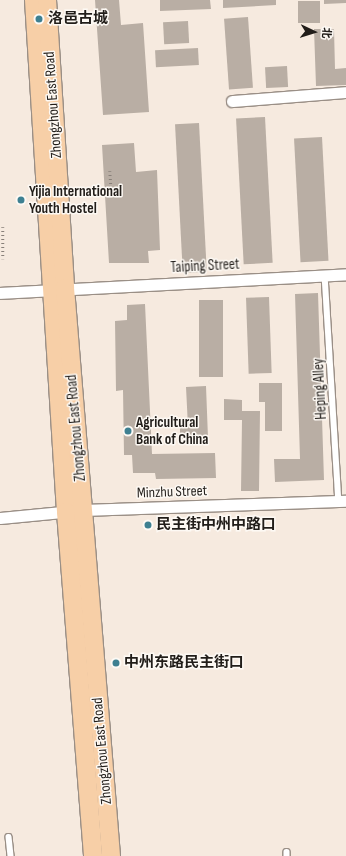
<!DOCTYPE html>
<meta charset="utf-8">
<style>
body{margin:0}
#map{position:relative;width:346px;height:856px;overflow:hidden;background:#f6eadf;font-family:"Sofia Sans Condensed","Noto Sans SC",sans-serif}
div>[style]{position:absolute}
.building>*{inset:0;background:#b9aea4;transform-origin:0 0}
.path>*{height:2.5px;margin-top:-1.25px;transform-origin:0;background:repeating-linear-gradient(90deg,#888079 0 1px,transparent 0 4px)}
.roads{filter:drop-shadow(1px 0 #9a8f86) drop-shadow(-1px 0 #9a8f86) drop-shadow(0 1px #9a8f86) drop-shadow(0 -1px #9a8f86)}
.service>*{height:5.5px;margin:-2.75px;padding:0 2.75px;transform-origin:2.75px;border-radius:2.75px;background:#fff}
.minor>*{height:11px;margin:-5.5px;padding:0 5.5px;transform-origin:5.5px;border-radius:5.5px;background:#fff}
.primary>*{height:18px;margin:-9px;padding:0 9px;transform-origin:9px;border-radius:9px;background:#f7cfa7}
.dots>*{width:11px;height:11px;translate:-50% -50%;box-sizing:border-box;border:2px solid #fdf9f4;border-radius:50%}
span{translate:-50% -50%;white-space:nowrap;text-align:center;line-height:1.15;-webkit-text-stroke:3px #fdf9f4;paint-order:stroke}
.poi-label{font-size:15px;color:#211d19;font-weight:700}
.left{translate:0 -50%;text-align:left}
.street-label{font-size:15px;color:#211d19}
.north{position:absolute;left:294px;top:12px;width:40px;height:40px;-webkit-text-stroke:3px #fdf9f4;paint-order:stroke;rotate:94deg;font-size:11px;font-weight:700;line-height:16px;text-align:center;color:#211d19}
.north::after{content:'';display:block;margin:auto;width:14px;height:18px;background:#211d19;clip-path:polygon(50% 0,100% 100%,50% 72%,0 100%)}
</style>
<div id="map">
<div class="building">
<div style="clip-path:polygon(95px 0,119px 0,121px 25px,143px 23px,149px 112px,103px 115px)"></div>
<div style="clip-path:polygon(160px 0,210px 0,211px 9px,160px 11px)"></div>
<div style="clip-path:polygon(223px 0,276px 0,276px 5px,223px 8px)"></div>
<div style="clip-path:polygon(324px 0,346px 0,346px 3px,324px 4px)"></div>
<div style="left:298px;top:1px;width:22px;height:22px"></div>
<div style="left:248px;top:17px;width:71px;height:24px;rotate:86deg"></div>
<div style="left:188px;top:21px;width:22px;height:25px;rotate:87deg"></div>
<div style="clip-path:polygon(314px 29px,334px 29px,335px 69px,346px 68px,346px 85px,316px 86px)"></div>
<div style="left:198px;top:48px;width:17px;height:43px;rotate:87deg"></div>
<div style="left:287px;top:66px;width:21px;height:22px;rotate:87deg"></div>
<div style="left:265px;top:117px;width:146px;height:29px;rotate:87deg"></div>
<div style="left:199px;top:123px;width:149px;height:24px;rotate:87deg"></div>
<div style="left:322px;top:137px;width:124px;height:28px;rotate:87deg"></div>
<div style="clip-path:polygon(134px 143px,136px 172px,157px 170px,160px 250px,148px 251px,149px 263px,109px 263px,102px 145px)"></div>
<div style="clip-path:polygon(318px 293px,324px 480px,275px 482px,274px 459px,300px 459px,295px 294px)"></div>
<div style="left:269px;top:297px;width:76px;height:23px;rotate:88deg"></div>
<div style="left:199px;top:300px;width:24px;height:77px"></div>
<div style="clip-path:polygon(145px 304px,152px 454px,215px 453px,216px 478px,156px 479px,155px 473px,133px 473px,132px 455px,124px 455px,123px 390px,116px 391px,115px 321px,127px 320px,127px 305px)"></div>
<div style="clip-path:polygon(259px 383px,282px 383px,282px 431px,265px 431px,265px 402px,259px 402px)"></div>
<div style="clip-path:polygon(206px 386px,208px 438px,180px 439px,180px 427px,188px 427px,186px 387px)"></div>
<div style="clip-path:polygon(224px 399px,242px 400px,242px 411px,260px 411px,259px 491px,241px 491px,242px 420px,224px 420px)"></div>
</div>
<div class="path">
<div style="left:110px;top:171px;width:27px;rotate:86deg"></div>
<div style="left:3px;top:227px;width:32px;rotate:90deg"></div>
</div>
<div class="roads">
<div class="service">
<div style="left:325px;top:275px;width:226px;rotate:86.5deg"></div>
<div style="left:9px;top:837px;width:19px;rotate:84deg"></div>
<div style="left:287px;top:852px;width:4px;rotate:90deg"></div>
</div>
<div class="minor">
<div style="left:232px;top:101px;width:114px;rotate:-4.5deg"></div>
<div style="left:0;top:293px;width:347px;rotate:-3.1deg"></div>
<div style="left:0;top:518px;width:83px;rotate:-5.5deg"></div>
<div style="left:83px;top:510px;width:263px;rotate:-2deg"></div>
</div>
<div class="primary">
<div style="left:34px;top:0;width:513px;rotate:86.42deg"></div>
<div style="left:66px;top:512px;width:345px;rotate:85.5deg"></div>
<div style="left:47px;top:0;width:289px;rotate:86.4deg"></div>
<div style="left:65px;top:288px;width:570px;rotate:85.37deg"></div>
</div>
</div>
<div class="dots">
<div style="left:39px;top:19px;background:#3e8091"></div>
<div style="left:21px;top:200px;background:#3e8091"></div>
<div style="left:128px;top:431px;background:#3e8091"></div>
<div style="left:148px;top:525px;background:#3e8091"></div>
<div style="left:116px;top:663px;background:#3e8091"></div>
</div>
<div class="poi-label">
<span class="left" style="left:48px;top:19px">洛邑古城</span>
<span class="left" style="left:29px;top:200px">Yijia International<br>Youth Hostel</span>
<span class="left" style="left:136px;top:431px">Agricultural<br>Bank of China</span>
<span class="left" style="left:156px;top:525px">民主街中州中路口</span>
<span class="left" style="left:124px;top:663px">中州东路民主街口</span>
</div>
<div class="street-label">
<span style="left:53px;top:105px;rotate:-94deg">Zhongzhou East Road</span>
<span style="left:205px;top:266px;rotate:-3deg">Taiping Street</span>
<span style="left:320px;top:389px;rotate:-93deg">Heping Alley</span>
<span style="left:76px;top:428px;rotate:-95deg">Zhongzhou East Road</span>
<span style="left:172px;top:492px;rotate:-2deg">Minzhu Street</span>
<span style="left:102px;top:751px;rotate:-95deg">Zhongzhou East Road</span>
</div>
<div class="north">北</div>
</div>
